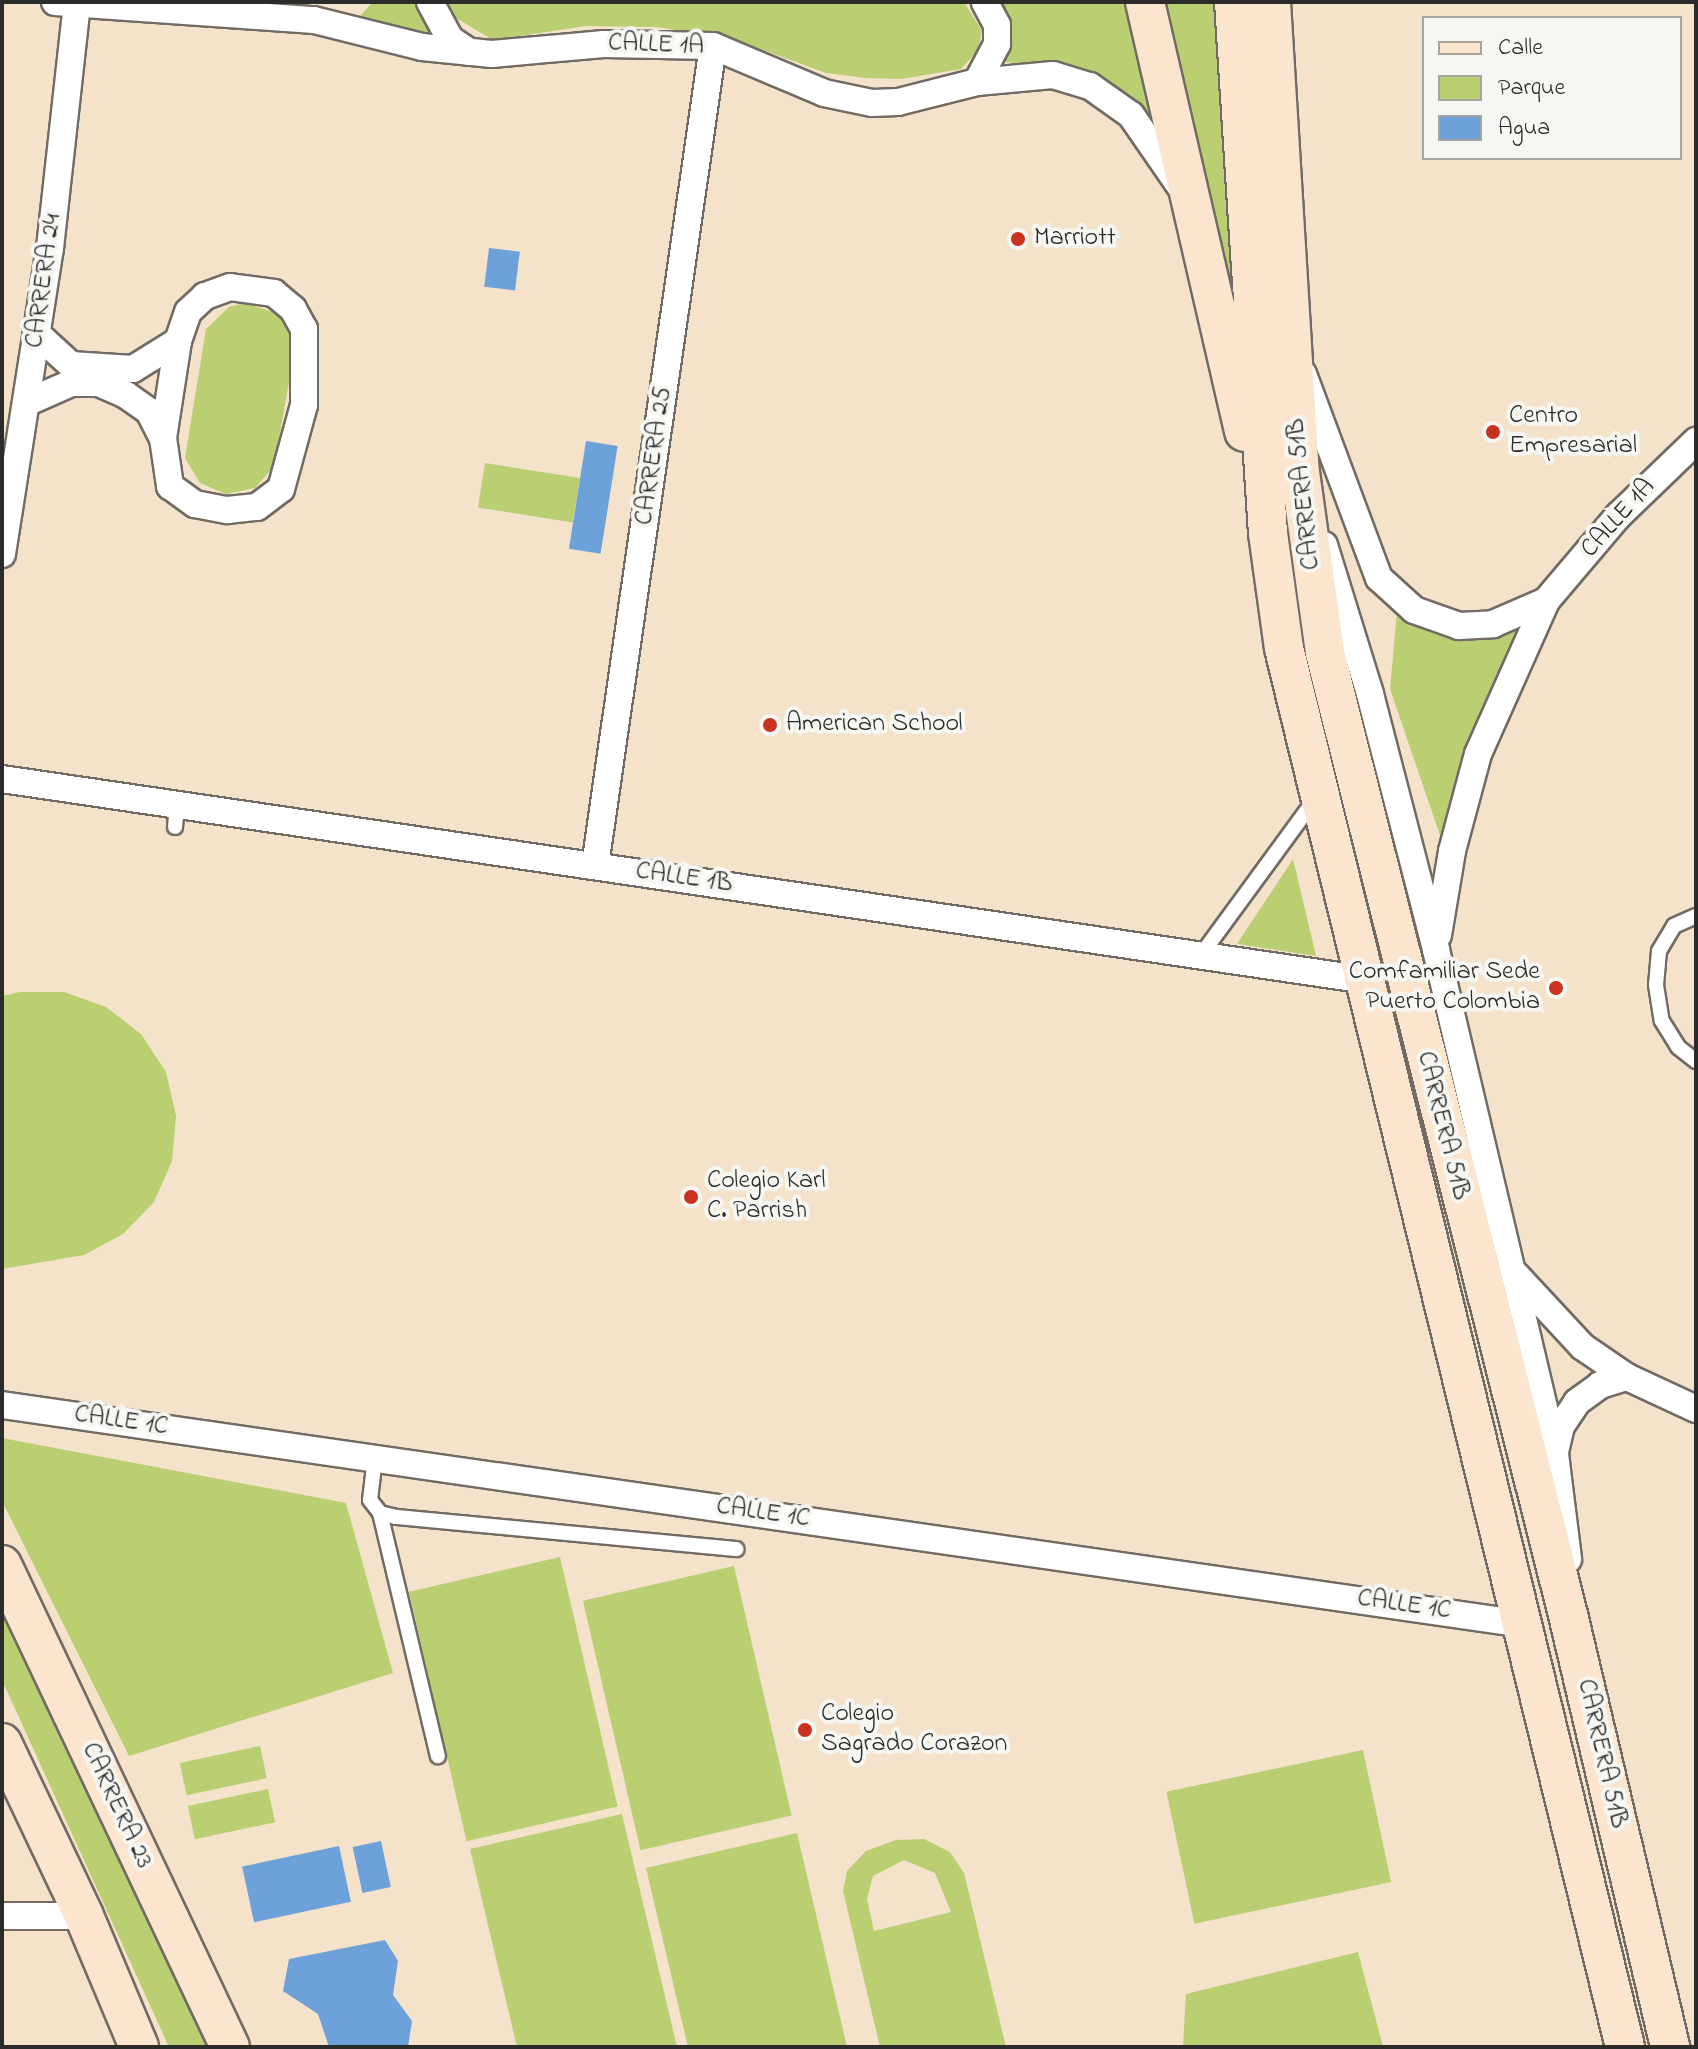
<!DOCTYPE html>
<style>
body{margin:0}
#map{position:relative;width:1698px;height:2049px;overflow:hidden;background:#f4e2ca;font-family:"Indie Flower",sans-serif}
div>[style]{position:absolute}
.green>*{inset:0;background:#bace72;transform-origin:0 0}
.water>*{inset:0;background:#6ca1d9;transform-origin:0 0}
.roads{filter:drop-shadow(2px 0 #716b63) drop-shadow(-2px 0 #716b63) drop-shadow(0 2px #716b63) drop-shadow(0 -2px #716b63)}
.service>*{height:14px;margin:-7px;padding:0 7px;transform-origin:7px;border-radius:7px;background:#fff}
.minor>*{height:26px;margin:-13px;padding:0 13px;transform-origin:13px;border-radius:13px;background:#fff}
.secondary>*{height:38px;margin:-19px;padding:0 19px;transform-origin:19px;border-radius:19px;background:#fce5cf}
.dots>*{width:22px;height:22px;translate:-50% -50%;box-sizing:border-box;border:4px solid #f6f6f2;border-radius:50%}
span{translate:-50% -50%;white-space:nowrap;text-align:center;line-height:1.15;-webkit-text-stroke:8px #f6f6f2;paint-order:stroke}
.street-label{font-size:26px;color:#2b2b2b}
.poi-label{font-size:26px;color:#2b2b2b}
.left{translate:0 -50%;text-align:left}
.right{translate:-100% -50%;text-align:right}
.frame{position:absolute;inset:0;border:4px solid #2b2b2b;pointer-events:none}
.legend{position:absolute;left:1422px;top:16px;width:260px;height:144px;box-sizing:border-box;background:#f6f6f2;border:2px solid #a5a5a2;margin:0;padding:10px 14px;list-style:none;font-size:24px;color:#2b2b2b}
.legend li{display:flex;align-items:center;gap:16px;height:40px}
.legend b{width:40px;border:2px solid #a5a5a2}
</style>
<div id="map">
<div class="green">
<div style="clip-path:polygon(373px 2px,429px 2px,443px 39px,359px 17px)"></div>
<div style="clip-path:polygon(447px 2px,964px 2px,982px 31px,978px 50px,961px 69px,901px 79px,865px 78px,826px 73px,728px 37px,656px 27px,586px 26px,493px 40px,451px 15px)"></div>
<div style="clip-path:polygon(996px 2px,1137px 2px,1168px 143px,1115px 87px,1065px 66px,1003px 62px,1007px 48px)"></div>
<div style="clip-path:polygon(1163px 2px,1217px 2px,1243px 382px)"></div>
<div style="clip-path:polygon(245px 303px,276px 313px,287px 325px,294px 354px,274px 466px,255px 488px,226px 494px,200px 483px,185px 458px,206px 329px,229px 307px)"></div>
<div style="left:485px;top:463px;width:96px;height:45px;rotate:9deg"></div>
<div style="clip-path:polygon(1397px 612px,1445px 637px,1468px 641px,1493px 638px,1530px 618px,1444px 847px,1390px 689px)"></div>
<div style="clip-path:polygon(1293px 859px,1316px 956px,1237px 944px)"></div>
<div style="clip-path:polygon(20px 992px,64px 992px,106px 1007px,141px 1034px,166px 1072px,176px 1116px,172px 1161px,154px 1202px,123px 1234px,84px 1255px,2px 1269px,2px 996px)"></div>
<div style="clip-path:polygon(2px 1438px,346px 1503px,393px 1673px,129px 1756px,2px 1501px)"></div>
<div style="left:560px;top:1557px;width:256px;height:155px;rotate:77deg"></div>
<div style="left:734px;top:1566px;width:256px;height:155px;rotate:77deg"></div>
<div style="clip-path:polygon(2px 1601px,209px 2047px,169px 2047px,2px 1680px)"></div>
<div style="left:260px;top:1746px;width:33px;height:82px;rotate:78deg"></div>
<div style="left:1363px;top:1750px;width:135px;height:201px;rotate:78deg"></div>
<div style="left:268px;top:1789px;width:34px;height:82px;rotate:78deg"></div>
<div style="clip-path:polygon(622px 1814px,677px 2047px,517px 2047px,470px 1849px)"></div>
<div style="clip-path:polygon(797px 1833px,847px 2047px,688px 2047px,646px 1868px)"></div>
<div style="clip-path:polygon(evenodd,924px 1839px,950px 1852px,964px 1873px,1006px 2047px,880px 2047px,843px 1891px,847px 1871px,866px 1851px,896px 1840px,924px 1839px,904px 1860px,935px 1873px,951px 1912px,874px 1931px,867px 1899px,873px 1876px,904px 1860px)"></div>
<div style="clip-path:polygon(1358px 1952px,1383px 2047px,1183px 2047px,1186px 1994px)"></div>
</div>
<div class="water">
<div style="left:489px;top:248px;width:31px;height:39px;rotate:7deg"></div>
<div style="left:586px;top:441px;width:32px;height:109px;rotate:9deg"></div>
<div style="left:381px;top:1841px;width:47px;height:29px;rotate:78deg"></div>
<div style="left:339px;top:1846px;width:57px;height:99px;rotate:78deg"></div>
<div style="clip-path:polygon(385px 1940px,398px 1961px,393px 1995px,412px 2021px,408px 2047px,329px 2047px,318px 2014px,283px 1991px,289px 1959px)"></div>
</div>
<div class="roads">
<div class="service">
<div style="left:175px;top:827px;width:22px;rotate:-85deg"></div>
<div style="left:1696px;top:916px;width:24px;rotate:156deg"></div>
<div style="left:1674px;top:926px;width:29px;rotate:121deg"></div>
<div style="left:1659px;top:951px;width:34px;rotate:95deg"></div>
<div style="left:1656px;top:985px;width:36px;rotate:81deg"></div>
<div style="left:1662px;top:1021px;width:31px;rotate:58deg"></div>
<div style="left:1678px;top:1047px;width:23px;rotate:38deg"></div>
<div style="left:1201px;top:955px;width:193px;rotate:-53.8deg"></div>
<div style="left:375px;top:1458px;width:42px;rotate:96.8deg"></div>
<div style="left:370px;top:1500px;width:16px;rotate:52deg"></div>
<div style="left:380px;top:1513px;width:16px;rotate:14deg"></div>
<div style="left:396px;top:1517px;width:342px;rotate:5.4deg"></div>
<div style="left:380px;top:1513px;width:250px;rotate:76.6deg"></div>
</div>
<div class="minor">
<div style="left:55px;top:2px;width:260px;rotate:4deg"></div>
<div style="left:314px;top:20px;width:111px;rotate:14deg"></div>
<div style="left:422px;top:47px;width:70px;rotate:5.7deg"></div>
<div style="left:492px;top:54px;width:112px;rotate:-5.1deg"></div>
<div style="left:604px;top:44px;width:109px;rotate:1.1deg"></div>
<div style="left:713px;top:46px;width:121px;rotate:22.9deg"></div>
<div style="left:824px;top:93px;width:49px;rotate:11.8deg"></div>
<div style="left:872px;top:103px;width:26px;rotate:-2deg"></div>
<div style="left:898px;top:102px;width:81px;rotate:-14.2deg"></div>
<div style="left:977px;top:82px;width:76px;rotate:-5.3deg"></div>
<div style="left:1053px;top:75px;width:39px;rotate:17deg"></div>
<div style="left:1090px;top:86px;width:50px;rotate:35.3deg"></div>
<div style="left:1131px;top:115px;width:86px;rotate:55.4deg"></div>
<div style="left:430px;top:2px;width:42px;rotate:61.6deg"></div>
<div style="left:450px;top:39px;width:23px;rotate:34deg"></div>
<div style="left:977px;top:82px;width:43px;rotate:-62.2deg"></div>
<div style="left:997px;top:44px;width:19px;rotate:-90deg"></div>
<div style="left:997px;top:25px;width:26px;rotate:-118deg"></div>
<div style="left:1303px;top:374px;width:218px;rotate:69.6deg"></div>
<div style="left:1379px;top:578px;width:47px;rotate:42.4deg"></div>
<div style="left:1414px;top:610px;width:48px;rotate:19.6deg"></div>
<div style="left:1459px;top:626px;width:34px;rotate:-3deg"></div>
<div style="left:1493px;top:624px;width:58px;rotate:-23.5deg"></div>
<div style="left:1546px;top:601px;width:113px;rotate:-49.7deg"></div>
<div style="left:1619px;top:515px;width:107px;rotate:-43.9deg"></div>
<div style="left:28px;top:402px;width:47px;rotate:-23.8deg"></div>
<div style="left:71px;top:383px;width:28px"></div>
<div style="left:99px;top:383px;width:30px;rotate:24deg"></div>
<div style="left:126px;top:395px;width:28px;rotate:35deg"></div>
<div style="left:149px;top:411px;width:30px;rotate:63deg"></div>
<div style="left:163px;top:438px;width:49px;rotate:81.7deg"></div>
<div style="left:170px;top:486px;width:31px;rotate:36deg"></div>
<div style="left:195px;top:504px;width:33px;rotate:11deg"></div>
<div style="left:227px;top:510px;width:30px;rotate:-6deg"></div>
<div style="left:257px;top:507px;width:30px;rotate:-37deg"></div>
<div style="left:281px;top:489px;width:87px;rotate:-74.7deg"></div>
<div style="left:304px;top:405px;width:76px;rotate:-90deg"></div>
<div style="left:304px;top:329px;width:23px;rotate:-119deg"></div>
<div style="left:293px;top:309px;width:25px;rotate:-140deg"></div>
<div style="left:274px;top:293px;width:44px;rotate:-172.2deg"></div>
<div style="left:230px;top:287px;width:27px;rotate:160deg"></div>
<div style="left:205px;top:296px;width:23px;rotate:137deg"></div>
<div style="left:188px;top:312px;width:31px;rotate:109deg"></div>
<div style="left:178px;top:341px;width:53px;rotate:148.1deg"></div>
<div style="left:133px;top:369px;width:62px;rotate:-176.3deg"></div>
<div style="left:71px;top:365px;width:45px;rotate:-137.7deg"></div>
<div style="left:163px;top:438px;width:98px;rotate:-81.2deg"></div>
<div style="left:1324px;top:545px;width:156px;rotate:72.8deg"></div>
<div style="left:1370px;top:694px;width:264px;rotate:75.5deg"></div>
<div style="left:1436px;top:950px;width:518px;rotate:76.72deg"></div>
<div style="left:1555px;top:1454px;width:106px;rotate:82.9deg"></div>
<div style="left:2px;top:554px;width:310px;rotate:-81.1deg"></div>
<div style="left:50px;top:248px;width:247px;rotate:-83.7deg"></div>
<div style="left:2px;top:779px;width:1379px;rotate:8.38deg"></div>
<div style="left:595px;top:866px;width:828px;rotate:-81.81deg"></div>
<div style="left:1438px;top:935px;width:85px;rotate:-80.5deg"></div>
<div style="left:1452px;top:851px;width:100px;rotate:-75deg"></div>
<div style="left:1478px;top:754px;width:167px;rotate:-66deg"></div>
<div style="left:1516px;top:1275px;width:98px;rotate:47.1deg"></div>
<div style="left:1583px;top:1347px;width:53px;rotate:34.3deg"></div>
<div style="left:1627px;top:1377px;width:76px;rotate:24.9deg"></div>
<div style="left:2px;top:1405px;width:1537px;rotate:8.19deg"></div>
<div style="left:1555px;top:1452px;width:27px;rotate:-77deg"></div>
<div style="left:1561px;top:1426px;width:29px;rotate:-56deg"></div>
<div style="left:1577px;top:1402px;width:29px;rotate:-36deg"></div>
<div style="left:1600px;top:1385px;width:28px;rotate:-17deg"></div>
<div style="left:2px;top:1916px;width:82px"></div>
</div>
<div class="secondary">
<div style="left:1145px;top:2px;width:441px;rotate:77deg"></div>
<div style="left:1234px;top:2px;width:532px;rotate:86.34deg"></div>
<div style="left:1268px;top:533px;width:116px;rotate:82.1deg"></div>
<div style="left:1284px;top:648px;width:1440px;rotate:76.3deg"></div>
<div style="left:1271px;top:2px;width:464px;rotate:86.5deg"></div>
<div style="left:1299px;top:465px;width:190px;rotate:82.1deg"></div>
<div style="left:1325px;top:653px;width:996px;rotate:75.82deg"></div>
<div style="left:1569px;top:1619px;width:440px;rotate:76.7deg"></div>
<div style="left:2px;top:1565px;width:533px;rotate:64.68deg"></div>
<div style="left:2px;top:1743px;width:191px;rotate:64.6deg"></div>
<div style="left:84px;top:1916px;width:142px;rotate:67.2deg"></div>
</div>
</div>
<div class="dots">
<div style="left:1018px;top:239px;background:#c8321e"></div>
<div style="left:1493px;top:432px;background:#c8321e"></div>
<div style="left:770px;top:725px;background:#c8321e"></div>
<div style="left:1556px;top:988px;background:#c8321e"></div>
<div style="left:691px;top:1197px;background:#c8321e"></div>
<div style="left:805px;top:1730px;background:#c8321e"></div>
</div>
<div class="street-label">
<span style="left:656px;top:46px;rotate:2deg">CALLE 1A</span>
<span style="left:45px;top:281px;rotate:-82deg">CARRERA 24</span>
<span style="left:655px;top:456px;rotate:-82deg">CARRERA 25</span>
<span style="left:1305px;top:494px;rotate:-96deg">CARRERA 51B</span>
<span style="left:1619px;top:519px;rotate:-48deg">CALLE 1A</span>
<span style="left:684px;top:879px;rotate:8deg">CALLE 1B</span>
<span style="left:1442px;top:1126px;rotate:76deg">CARRERA 51B</span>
<span style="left:121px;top:1422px;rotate:8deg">CALLE 1C</span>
<span style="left:763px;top:1514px;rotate:8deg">CALLE 1C</span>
<span style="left:1404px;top:1606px;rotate:8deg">CALLE 1C</span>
<span style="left:1601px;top:1754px;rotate:77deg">CARRERA 51B</span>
<span style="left:116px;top:1806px;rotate:65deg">CARRERA 23</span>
</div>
<div class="poi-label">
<span class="left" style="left:1034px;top:239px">Marriott</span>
<span class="left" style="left:1509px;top:432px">Centro<br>Empresarial</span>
<span class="left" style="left:786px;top:725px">American School</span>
<span class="right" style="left:1540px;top:988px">Comfamiliar Sede<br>Puerto Colombia</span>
<span class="left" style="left:707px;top:1197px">Colegio Karl<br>C. Parrish</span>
<span class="left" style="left:821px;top:1730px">Colegio<br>Sagrado Corazon</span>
</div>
<div class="frame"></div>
<ul class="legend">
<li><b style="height:10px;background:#fce5cf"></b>Calle</li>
<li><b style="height:22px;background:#bace72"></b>Parque</li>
<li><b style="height:22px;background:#6ca1d9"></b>Agua</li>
</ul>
</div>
